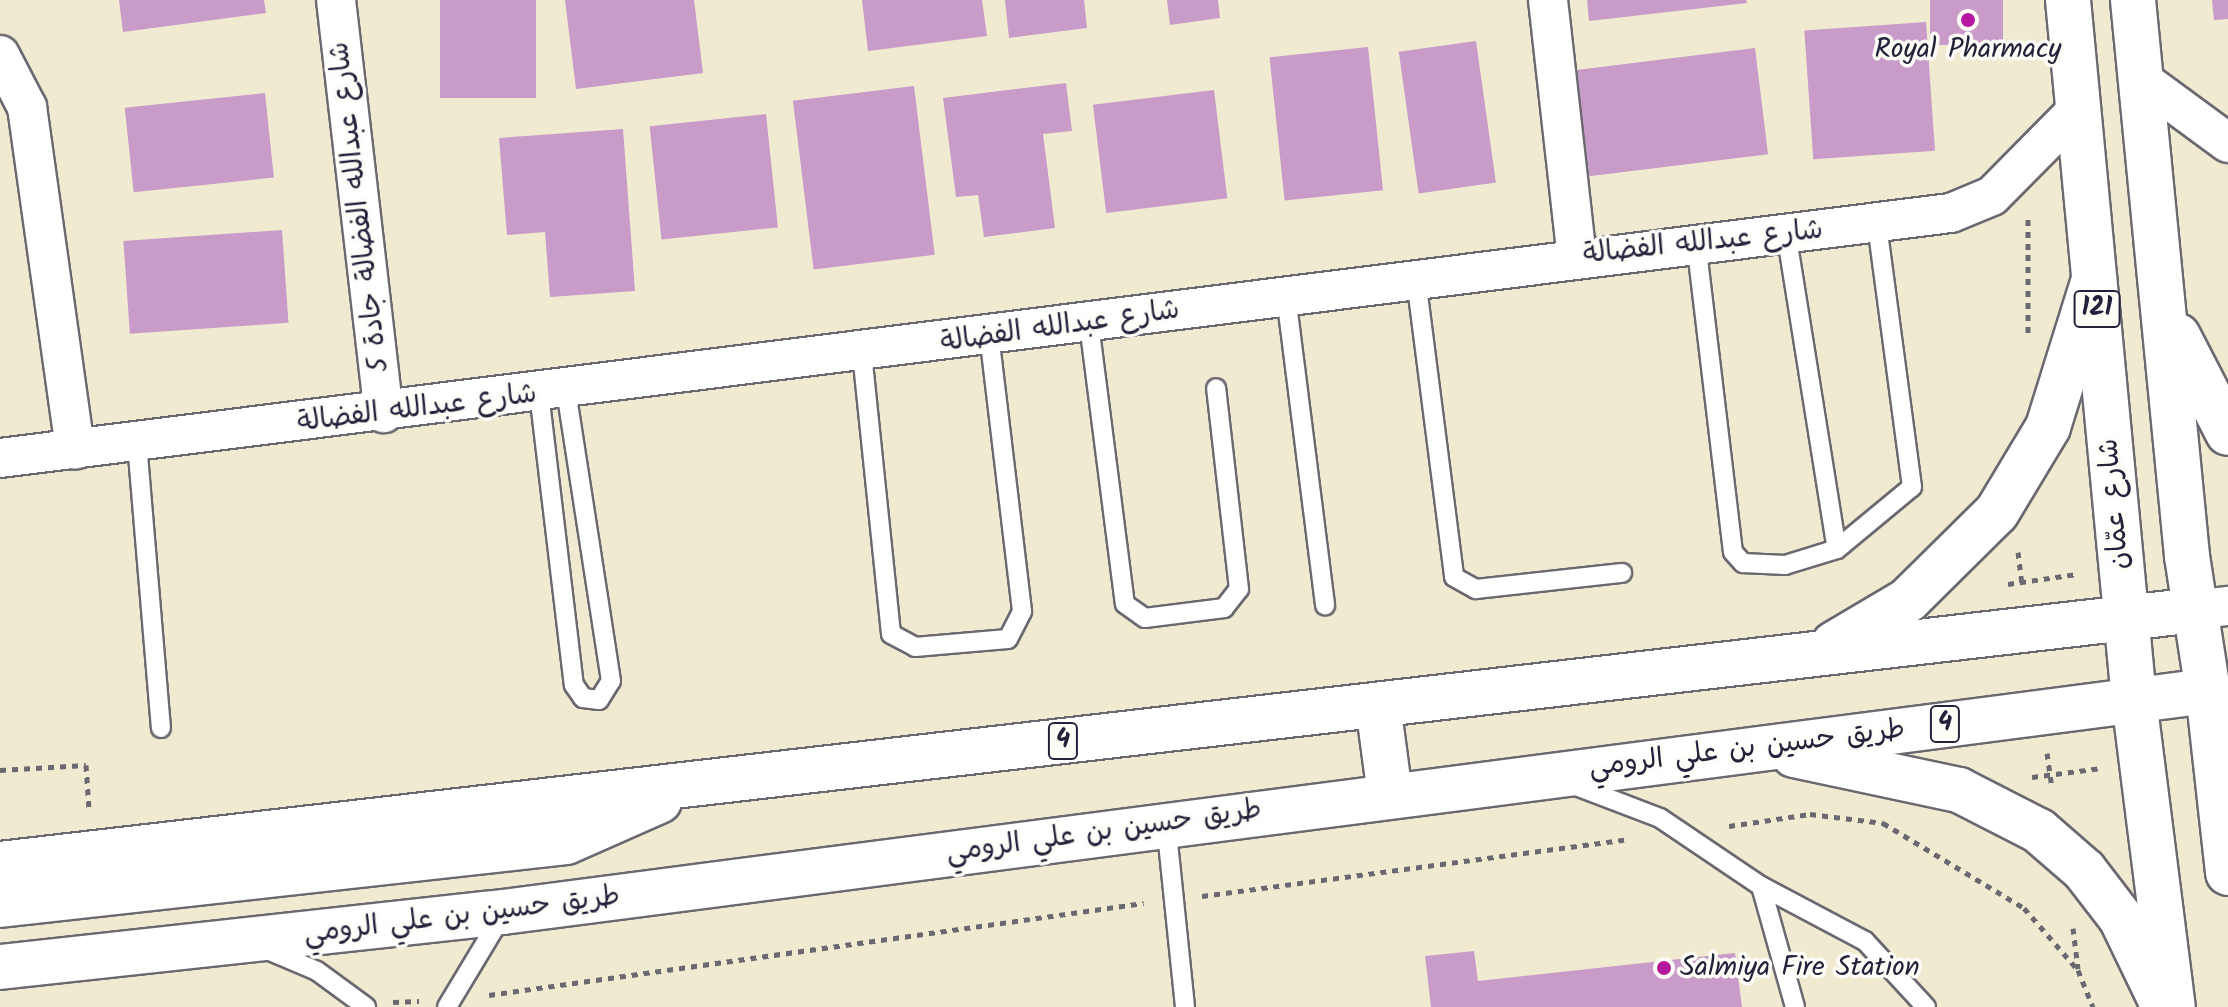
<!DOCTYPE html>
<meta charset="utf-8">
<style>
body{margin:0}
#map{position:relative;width:2228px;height:1007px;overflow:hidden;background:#f0ead1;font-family:Kalam,"Playpen Sans Arabic",sans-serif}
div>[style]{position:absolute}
.building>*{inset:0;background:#c89bc9;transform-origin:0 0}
.path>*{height:5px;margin-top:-2.5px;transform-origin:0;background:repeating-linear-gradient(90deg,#6a6870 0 6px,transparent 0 12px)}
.roads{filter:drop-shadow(2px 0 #6a6870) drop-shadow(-2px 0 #6a6870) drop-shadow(0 2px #6a6870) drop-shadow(0 -2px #6a6870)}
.lane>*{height:18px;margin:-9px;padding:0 9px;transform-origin:9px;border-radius:9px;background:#fff}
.street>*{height:38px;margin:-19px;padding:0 19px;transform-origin:19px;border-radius:19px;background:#fff}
.secondary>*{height:44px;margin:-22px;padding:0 22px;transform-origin:22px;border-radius:22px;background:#fff}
.primary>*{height:44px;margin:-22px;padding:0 22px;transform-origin:22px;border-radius:22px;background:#fff}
.highway>*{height:44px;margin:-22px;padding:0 22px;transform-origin:22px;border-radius:22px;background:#fff}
.dots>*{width:22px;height:22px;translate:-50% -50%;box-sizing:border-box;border:4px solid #fdfcf7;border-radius:50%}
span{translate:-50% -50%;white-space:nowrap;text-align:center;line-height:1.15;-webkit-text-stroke:7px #fdfcf7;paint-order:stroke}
.shield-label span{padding:2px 6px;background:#fdfcf7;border:2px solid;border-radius:6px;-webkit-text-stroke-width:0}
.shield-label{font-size:26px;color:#22223b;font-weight:700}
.poi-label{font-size:28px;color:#22223b}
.left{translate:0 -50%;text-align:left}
.street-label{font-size:28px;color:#22223b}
</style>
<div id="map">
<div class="building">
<div style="clip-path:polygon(119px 0,264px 0,266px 13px,123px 32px)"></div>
<div style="left:440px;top:0;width:96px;height:98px"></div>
<div style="clip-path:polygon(565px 0,694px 0,703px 73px,576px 89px)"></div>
<div style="clip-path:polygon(862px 0,982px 0,987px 36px,868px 51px)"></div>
<div style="clip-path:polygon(1005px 0,1084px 0,1087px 28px,1009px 38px)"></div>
<div style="clip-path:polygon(1167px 0,1218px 0,1220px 18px,1170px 25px)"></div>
<div style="clip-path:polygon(1587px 0,1746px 0,1747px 3px,1589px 21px)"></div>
<div style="left:1930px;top:0;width:73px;height:45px"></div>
<div style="clip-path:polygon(2212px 0,2228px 0,2228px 19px,2214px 20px)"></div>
<div style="left:1926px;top:22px;width:129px;height:122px;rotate:86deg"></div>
<div style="left:1476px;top:41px;width:143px;height:78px;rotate:82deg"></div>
<div style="left:1368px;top:47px;width:144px;height:99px;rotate:84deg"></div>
<div style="left:1755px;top:48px;width:107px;height:180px;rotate:83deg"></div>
<div style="clip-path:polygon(1066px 83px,1072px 131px,1043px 134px,1055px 228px,984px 237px,978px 195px,956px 197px,943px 98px)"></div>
<div style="left:914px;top:86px;width:170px;height:122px;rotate:83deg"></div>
<div style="left:1214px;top:90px;width:109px;height:122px;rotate:83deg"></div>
<div style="left:265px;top:93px;width:85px;height:141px;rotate:84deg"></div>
<div style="left:766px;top:114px;width:114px;height:117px;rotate:84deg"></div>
<div style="clip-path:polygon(623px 129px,635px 291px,550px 297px,545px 232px,507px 235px,499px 138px)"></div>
<div style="left:282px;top:230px;width:93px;height:159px;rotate:86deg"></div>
<div style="clip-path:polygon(1474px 951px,1478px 981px,1735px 953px,1742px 1007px,1431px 1007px,1425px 956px)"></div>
</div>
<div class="path">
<div style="left:2028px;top:219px;width:114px;rotate:90deg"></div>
<div style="left:2018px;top:552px;width:33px;rotate:83deg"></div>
<div style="left:2008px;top:584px;width:70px;rotate:-8.2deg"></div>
<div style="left:2047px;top:753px;width:34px;rotate:82deg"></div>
<div style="left:0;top:770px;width:86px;rotate:-3.3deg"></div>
<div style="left:86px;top:765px;width:44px;rotate:86.1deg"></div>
<div style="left:2032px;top:777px;width:70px;rotate:-7.4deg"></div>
<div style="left:1729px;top:826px;width:82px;rotate:-8.4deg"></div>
<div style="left:1810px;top:814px;width:74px;rotate:7deg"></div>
<div style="left:1883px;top:823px;width:165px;rotate:31.1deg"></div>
<div style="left:2024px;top:908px;width:82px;rotate:48.9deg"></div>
<div style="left:2078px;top:970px;width:40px;rotate:68deg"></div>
<div style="left:1202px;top:896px;width:426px;rotate:-7.6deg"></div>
<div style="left:2073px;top:928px;width:41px;rotate:83deg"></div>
<div style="left:489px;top:995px;width:661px;rotate:-8deg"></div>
<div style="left:393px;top:1002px;width:26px;rotate:-2deg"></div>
</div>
<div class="roads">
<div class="lane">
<div style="left:1786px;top:232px;width:321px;rotate:80.9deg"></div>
<div style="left:1696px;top:242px;width:312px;rotate:83.2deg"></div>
<div style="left:1733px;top:552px;width:15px;rotate:48deg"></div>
<div style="left:1743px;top:563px;width:42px;rotate:2.7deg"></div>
<div style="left:1785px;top:565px;width:54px;rotate:-17.1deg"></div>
<div style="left:1837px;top:549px;width:97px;rotate:-39.6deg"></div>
<div style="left:1912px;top:487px;width:265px;rotate:-97.6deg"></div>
<div style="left:1416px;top:279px;width:300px;rotate:82.7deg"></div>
<div style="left:1454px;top:577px;width:25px;rotate:29deg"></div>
<div style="left:1476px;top:589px;width:147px;rotate:-6.3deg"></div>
<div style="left:1286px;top:296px;width:312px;rotate:82.8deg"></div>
<div style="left:1089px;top:324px;width:282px;rotate:82.7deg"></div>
<div style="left:1125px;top:604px;width:24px;rotate:35deg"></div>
<div style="left:1145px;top:618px;width:80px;rotate:-7.2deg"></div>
<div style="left:1224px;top:608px;width:24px;rotate:-52deg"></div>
<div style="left:1239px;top:589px;width:202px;rotate:-96.5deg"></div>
<div style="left:862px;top:353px;width:282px;rotate:84.1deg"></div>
<div style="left:891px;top:634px;width:27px;rotate:28deg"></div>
<div style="left:915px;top:647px;width:93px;rotate:-4.9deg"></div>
<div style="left:1008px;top:639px;width:31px;rotate:-63deg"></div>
<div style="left:1022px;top:611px;width:277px;rotate:-96.8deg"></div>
<div style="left:539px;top:393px;width:294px;rotate:83.2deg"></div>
<div style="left:574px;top:685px;width:16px;rotate:55deg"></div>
<div style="left:583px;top:698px;width:16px;rotate:7deg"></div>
<div style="left:599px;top:700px;width:22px;rotate:-58deg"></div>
<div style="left:611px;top:681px;width:294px;rotate:-98.8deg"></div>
<div style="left:137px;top:443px;width:286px;rotate:85.2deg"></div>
<div style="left:1571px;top:784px;width:95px;rotate:20.9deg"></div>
<div style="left:1660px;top:818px;width:122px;rotate:34deg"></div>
<div style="left:1761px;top:886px;width:126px;rotate:74.3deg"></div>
<div style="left:1166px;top:823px;width:185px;rotate:84.1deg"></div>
<div style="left:1761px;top:886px;width:118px;rotate:27.9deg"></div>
<div style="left:1865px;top:941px;width:90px;rotate:47.3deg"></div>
<div style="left:265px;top:949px;width:56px;rotate:22.9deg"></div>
<div style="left:317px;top:971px;width:61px;rotate:36.3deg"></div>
<div style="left:447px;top:1007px;width:105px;rotate:-59deg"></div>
</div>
<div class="street">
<div style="left:336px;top:0;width:416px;rotate:83.4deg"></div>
<div style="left:1548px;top:0;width:259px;rotate:83.6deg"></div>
<div style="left:0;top:55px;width:59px;rotate:62.6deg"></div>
<div style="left:27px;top:107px;width:346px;rotate:82deg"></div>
<div style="left:2141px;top:79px;width:108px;rotate:36.3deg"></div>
<div style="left:0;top:458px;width:1966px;rotate:-7.16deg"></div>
<div style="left:1951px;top:213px;width:44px;rotate:-22.5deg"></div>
<div style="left:1992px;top:196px;width:125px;rotate:-45.3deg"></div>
<div style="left:2194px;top:610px;width:34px;rotate:-7deg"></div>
</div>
<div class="secondary">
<div style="left:2208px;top:691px;width:183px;rotate:83.7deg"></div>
<div style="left:2134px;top:700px;width:309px;rotate:82.8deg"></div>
</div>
<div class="primary">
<div style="left:2068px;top:0;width:703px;rotate:84.61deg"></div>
<div style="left:2133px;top:0;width:559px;rotate:84.45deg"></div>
<div style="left:2187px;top:556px;width:137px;rotate:81.2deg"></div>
<div style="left:2178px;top:336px;width:109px;rotate:62.7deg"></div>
</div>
<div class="highway">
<div style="left:1834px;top:644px;width:86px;rotate:-30.7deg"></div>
<div style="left:1908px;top:600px;width:125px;rotate:-44.7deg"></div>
<div style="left:1997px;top:512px;width:99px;rotate:-59deg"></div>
<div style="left:2048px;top:427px;width:155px;rotate:-72.7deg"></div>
<div style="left:1378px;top:705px;width:91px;rotate:82.4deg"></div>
<div style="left:1794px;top:755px;width:169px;rotate:12deg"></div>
<div style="left:1959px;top:790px;width:90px;rotate:27.1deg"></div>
<div style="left:2039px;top:831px;width:60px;rotate:40.9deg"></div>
<div style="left:2084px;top:870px;width:61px;rotate:52.4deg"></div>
<div style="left:2121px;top:918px;width:99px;rotate:64.2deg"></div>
<div style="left:0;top:864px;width:2209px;rotate:-6.6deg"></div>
<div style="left:0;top:905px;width:569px;rotate:-6.35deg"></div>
<div style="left:566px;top:842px;width:102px;rotate:-23.8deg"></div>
<div style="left:0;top:967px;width:506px;rotate:-6.24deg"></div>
<div style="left:503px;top:912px;width:1719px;rotate:-7.39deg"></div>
</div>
</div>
<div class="dots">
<div style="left:1968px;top:20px;background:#b5179e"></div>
<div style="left:1664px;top:968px;background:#b5179e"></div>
</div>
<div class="shield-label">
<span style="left:2097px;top:309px">121</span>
<span style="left:1945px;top:724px">4</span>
<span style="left:1063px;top:741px">4</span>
</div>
<div class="poi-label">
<span style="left:1968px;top:50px">Royal Pharmacy</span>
<span class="left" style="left:1680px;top:968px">Salmiya Fire Station</span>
</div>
<div class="street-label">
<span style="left:360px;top:207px;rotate:-97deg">شارع عبدالله الفضالة جادة 5</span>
<span style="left:1703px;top:243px;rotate:-6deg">شارع عبدالله الفضالة</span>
<span style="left:1060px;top:327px;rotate:-8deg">شارع عبدالله الفضالة</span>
<span style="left:417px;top:409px;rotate:-7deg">شارع عبدالله الفضالة</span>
<span style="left:2115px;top:504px;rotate:-95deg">شارع عمّان</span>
<span style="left:1747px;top:749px;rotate:-7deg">طريق حسين بن علي الرومي</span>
<span style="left:1104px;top:832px;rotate:-8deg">طريق حسين بن علي الرومي</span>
<span style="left:462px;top:916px;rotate:-7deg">طريق حسين بن علي الرومي</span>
</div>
</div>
